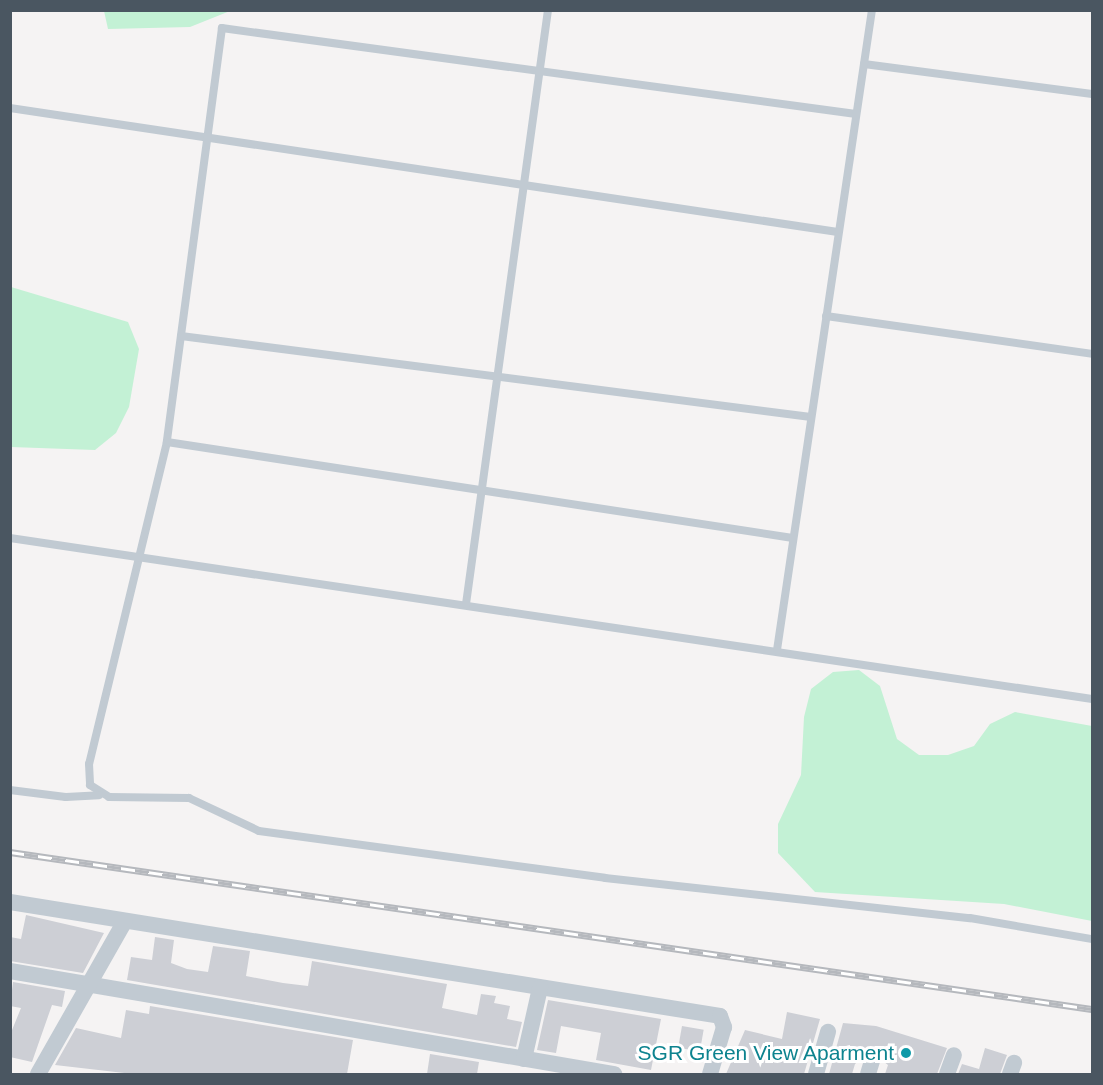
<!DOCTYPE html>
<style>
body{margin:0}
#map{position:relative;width:1103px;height:1085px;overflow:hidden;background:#f5f3f3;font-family:Helvetica,sans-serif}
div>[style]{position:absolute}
.green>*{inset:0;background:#c3f1d5}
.building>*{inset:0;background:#cdcfd5;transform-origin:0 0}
.service>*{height:8px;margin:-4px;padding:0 4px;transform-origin:4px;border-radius:4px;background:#c1cad2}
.minor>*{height:16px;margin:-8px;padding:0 8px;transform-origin:8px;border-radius:8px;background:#c1cad2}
.rail>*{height:7px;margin-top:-3.5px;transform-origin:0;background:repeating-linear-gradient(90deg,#fff 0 14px,#b5b8bd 0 28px);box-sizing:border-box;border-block:2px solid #b5b8bd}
.dots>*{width:16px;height:16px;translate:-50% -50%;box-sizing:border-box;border:3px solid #fff;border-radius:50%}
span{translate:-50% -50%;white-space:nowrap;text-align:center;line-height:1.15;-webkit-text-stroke:6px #fff;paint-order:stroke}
.culture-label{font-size:21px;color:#0d838f}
.right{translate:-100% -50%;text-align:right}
.frame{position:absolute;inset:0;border:12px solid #4a5661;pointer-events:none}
</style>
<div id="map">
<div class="green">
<div style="clip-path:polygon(104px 11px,104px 10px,230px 11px,190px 27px,108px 29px)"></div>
<div style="clip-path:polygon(11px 287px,128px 322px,139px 349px,129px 407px,116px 433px,95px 450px,11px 447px)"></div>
<div style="clip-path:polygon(859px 670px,880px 686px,897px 739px,919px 755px,948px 755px,974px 746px,990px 724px,1015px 712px,1092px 726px,1092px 921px,1004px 904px,815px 892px,778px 853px,778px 824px,801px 775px,804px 717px,811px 689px,833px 672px)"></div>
</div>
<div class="building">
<div style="clip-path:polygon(26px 915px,104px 933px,83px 973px,10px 961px,10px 937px,21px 939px)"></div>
<div style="clip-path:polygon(155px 937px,174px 940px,171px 963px,187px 969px,208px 972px,213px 946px,250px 951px,246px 976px,283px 983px,308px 986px,312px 961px,447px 984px,442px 1008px,477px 1015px,481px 994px,496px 996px,494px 1003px,510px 1006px,507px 1019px,522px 1022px,516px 1047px,127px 980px,131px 957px,152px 960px)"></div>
<div style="clip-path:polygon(13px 982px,65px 991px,62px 1007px,52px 1005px,32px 1062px,10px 1057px,10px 1035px,21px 1008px,10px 1006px)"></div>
<div style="clip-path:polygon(548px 1000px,661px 1019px,651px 1070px,596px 1060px,601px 1033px,561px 1026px,556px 1053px,537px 1050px)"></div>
<div style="clip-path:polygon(150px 1006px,353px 1040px,347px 1074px,133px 1074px,55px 1065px,76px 1028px,121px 1038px,126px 1010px,149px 1014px)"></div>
<div style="clip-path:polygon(787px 1012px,820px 1019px,804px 1074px,726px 1074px,745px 1030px,782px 1039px)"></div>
<div style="clip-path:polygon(843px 1023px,876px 1026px,947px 1048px,937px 1074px,885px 1074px,888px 1065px,870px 1051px,855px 1064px,852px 1074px,829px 1074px)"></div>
<div style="left:682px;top:1026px;width:22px;height:22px;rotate:10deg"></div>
<div style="clip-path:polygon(985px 1048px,1007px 1055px,1000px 1074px,958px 1074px,962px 1064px,979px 1069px)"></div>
<div style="clip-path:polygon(430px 1054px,479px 1062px,477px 1074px,427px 1074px)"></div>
</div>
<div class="service">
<div style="left:864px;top:64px;width:230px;rotate:7.5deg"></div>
<div style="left:10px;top:108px;width:837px;rotate:8.52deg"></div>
<div style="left:856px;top:114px;width:640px;rotate:-172.28deg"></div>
<div style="left:222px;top:28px;width:418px;rotate:97.6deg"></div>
<div style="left:167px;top:442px;width:331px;rotate:103.6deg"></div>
<div style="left:89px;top:764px;width:21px;rotate:87deg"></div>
<div style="left:90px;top:785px;width:22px;rotate:32deg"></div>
<div style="left:109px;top:797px;width:80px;rotate:0.7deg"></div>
<div style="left:189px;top:798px;width:77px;rotate:25.2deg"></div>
<div style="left:259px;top:831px;width:349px;rotate:7.7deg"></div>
<div style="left:605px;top:878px;width:367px;rotate:6.3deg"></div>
<div style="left:970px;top:918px;width:124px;rotate:9.8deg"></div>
<div style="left:826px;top:316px;width:269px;rotate:8.1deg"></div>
<div style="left:181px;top:336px;width:635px;rotate:7.33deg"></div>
<div style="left:167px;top:442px;width:633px;rotate:8.72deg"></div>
<div style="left:10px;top:538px;width:1094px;rotate:8.46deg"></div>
<div style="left:466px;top:604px;width:600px;rotate:-82.14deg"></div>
<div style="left:777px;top:650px;width:647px;rotate:-81.56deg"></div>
<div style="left:10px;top:790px;width:56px;rotate:7.1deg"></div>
<div style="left:66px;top:797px;width:33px;rotate:-3deg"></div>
</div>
<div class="minor">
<div style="left:10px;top:902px;width:719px;rotate:9.12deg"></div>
<div style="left:720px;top:1016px;width:12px;rotate:70deg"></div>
<div style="left:724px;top:1027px;width:49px;rotate:106.6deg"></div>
<div style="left:10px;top:971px;width:613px;rotate:9.68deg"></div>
<div style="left:524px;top:1059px;width:73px;rotate:-77.3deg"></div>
<div style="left:38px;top:1074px;width:176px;rotate:-60.4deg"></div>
<div style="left:816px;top:1074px;width:44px;rotate:-74.1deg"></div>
<div style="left:868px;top:1074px;width:14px;rotate:-73deg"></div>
<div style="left:947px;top:1074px;width:20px;rotate:-70deg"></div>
<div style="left:1010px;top:1074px;width:12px;rotate:-70deg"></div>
</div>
<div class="rail">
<div style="left:10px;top:852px;width:1093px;rotate:8.26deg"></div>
</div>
<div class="dots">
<div style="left:906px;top:1053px;background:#0f9aa8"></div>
</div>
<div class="culture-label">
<span class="right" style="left:894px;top:1053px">SGR Green View Aparment</span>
</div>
<div class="frame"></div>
</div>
